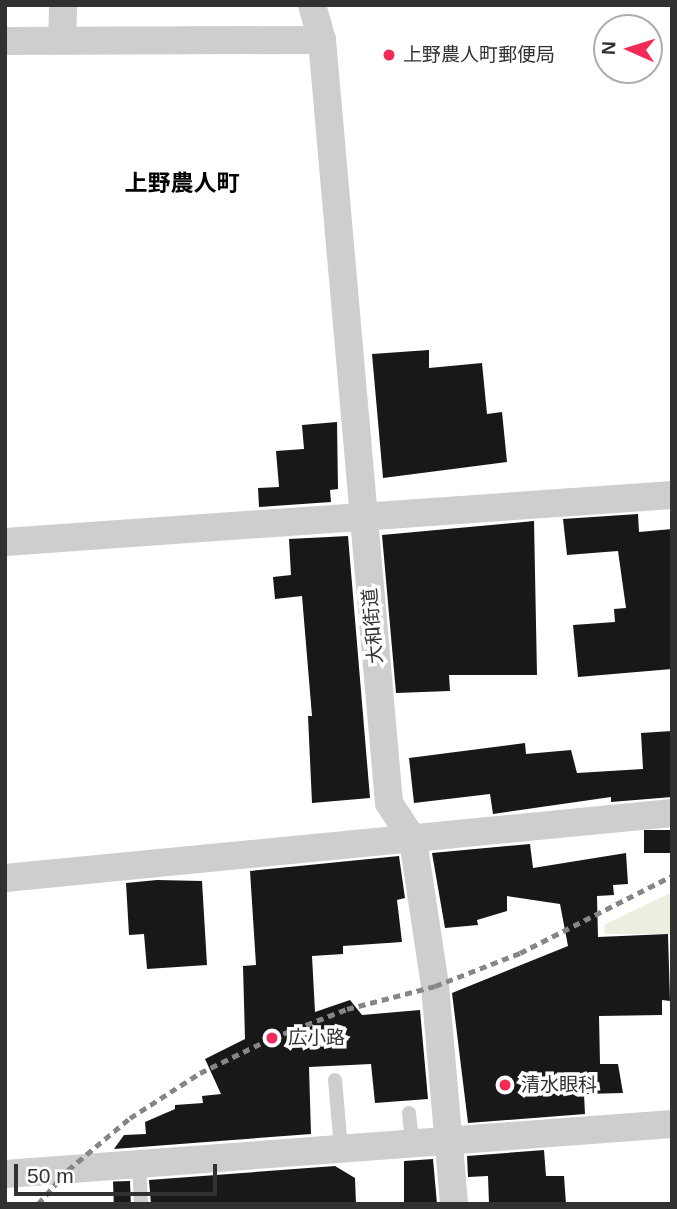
<!DOCTYPE html>
<meta charset="utf-8">
<style>
body{margin:0}
#map{position:relative;width:677px;height:1209px;overflow:hidden;background:#fff;font-family:Arial,"Noto Sans JP",sans-serif}
div>[style]{position:absolute}
.green>*{inset:0;background:#eaefdf}
.building>*{inset:0;background:#181818;transform-origin:0 0}
.service>*{height:14px;margin:-7px;padding:0 7px;transform-origin:7px;border-radius:7px;background:#cecece}
.minor>*{height:28px;margin:-14px;padding:0 14px;transform-origin:14px;border-radius:14px;background:#cecece}
.rail>*{height:5px;margin-top:-2.5px;transform-origin:0;background:repeating-linear-gradient(90deg,#868686 0 7px,transparent 0 12px)}
.dots>*{width:19px;height:19px;translate:-50% -50%;box-sizing:border-box;border:4px solid #fff;border-radius:50%}
span{translate:-50% -50%;white-space:nowrap;text-align:center;line-height:1.15;-webkit-text-stroke:7px #fff;paint-order:stroke}
.poi-label{font-size:19px;color:#313131}
.left{translate:0 -50%;text-align:left}
.street-label{font-size:19px;color:#313131}
.quarter-label{font-size:23px;color:#000;font-weight:700}
.frame{position:absolute;inset:0;border:7px solid #313131;pointer-events:none}
.north{position:absolute;left:593px;top:14px;width:70px;height:70px;box-sizing:border-box;background:#fff;border:2px solid #adadad;border-radius:50%;rotate:273deg;font-size:19px;font-weight:700;line-height:28px;text-align:center;color:#313131}
.north::after{content:'';display:block;margin:auto;width:24px;height:32px;background:#f22a55;clip-path:polygon(50% 0,100% 100%,50% 72%,0 100%)}
.scale{position:absolute;left:14px;top:1164px;width:203px;height:32px;box-sizing:border-box;border:4px solid #313131;border-top:0;padding-left:9px;font-size:21px;line-height:24px;white-space:nowrap;color:#313131;-webkit-text-stroke:5px #fff;paint-order:stroke}
</style>
<div id="map">
<div class="green">
<div style="clip-path:polygon(672px 892px,672px 934px,605px 934px,604px 925px)"></div>
</div>
<div class="building">
<div style="clip-path:polygon(429px 350px,429px 368px,482px 363px,487px 414px,502px 412px,507px 462px,383px 478px,372px 354px)"></div>
<div style="clip-path:polygon(337px 422px,338px 489px,330px 490px,331px 502px,259px 507px,258px 488px,279px 487px,276px 451px,304px 449px,302px 425px)"></div>
<div style="clip-path:polygon(638px 514px,639px 532px,672px 529px,672px 669px,578px 677px,573px 625px,615px 622px,614px 609px,626px 608px,618px 551px,567px 555px,563px 519px)"></div>
<div style="clip-path:polygon(534px 521px,537px 675px,449px 675px,450px 691px,396px 693px,382px 535px)"></div>
<div style="clip-path:polygon(348px 536px,370px 798px,312px 803px,308px 716px,312px 716px,302px 596px,275px 599px,273px 577px,291px 575px,289px 539px)"></div>
<div style="clip-path:polygon(672px 731px,672px 797px,611px 802px,611px 797px,493px 814px,490px 794px,414px 803px,409px 758px,525px 743px,526px 754px,571px 750px,577px 773px,643px 769px,641px 733px)"></div>
<div style="left:672px;top:830px;width:23px;height:28px;rotate:90deg"></div>
<div style="clip-path:polygon(530px 844px,533px 868px,626px 853px,628px 884px,613px 885px,614px 895px,597px 896px,598px 937px,668px 934px,670px 1001px,662px 1000px,662px 1015px,599px 1016px,600px 1064px,618px 1064px,623px 1093px,584px 1094px,585px 1114px,468px 1123px,452px 993px,568px 946px,560px 904px,507px 896px,507px 911px,477px 920px,478px 925px,445px 928px,432px 853px)"></div>
<div style="clip-path:polygon(399px 856px,405px 898px,397px 900px,402px 942px,343px 946px,343px 954px,312px 956px,315px 1012px,350px 1000px,362px 1015px,420px 1010px,428px 1099px,375px 1103px,371px 1064px,309px 1067px,311px 1134px,114px 1149px,124px 1135px,146px 1134px,145px 1122px,175px 1109px,175px 1105px,203px 1103px,202px 1096px,221px 1094px,205px 1059px,245px 1039px,243px 966px,256px 965px,250px 871px)"></div>
<div style="clip-path:polygon(157px 880px,202px 881px,207px 965px,147px 969px,144px 934px,129px 935px,126px 883px)"></div>
<div style="clip-path:polygon(544px 1150px,546px 1176px,564px 1176px,566px 1204px,489px 1204px,488px 1176px,468px 1177px,467px 1156px)"></div>
<div style="clip-path:polygon(433px 1159px,437px 1204px,404px 1204px,404px 1161px)"></div>
<div style="clip-path:polygon(335px 1166px,355px 1178px,356px 1204px,151px 1204px,149px 1180px)"></div>
<div style="left:130px;top:1181px;width:23px;height:17px;rotate:88deg"></div>
</div>
<div class="service">
<div style="left:335px;top:1080px;width:69px;rotate:85deg"></div>
<div style="left:409px;top:1113px;width:31px;rotate:84deg"></div>
<div style="left:139px;top:1165px;width:39px;rotate:87deg"></div>
</div>
<div class="minor">
<div style="left:312px;top:5px;width:36px;rotate:74deg"></div>
<div style="left:322px;top:40px;width:766px;rotate:84.98deg"></div>
<div style="left:389px;top:803px;width:44px;rotate:57deg"></div>
<div style="left:413px;top:840px;width:148px;rotate:81.4deg"></div>
<div style="left:435px;top:986px;width:219px;rotate:85deg"></div>
<div style="left:62px;top:39px;width:34px;rotate:-88deg"></div>
<div style="left:5px;top:41px;width:317px;rotate:-0.2deg"></div>
<div style="left:5px;top:542px;width:669px;rotate:-4.03deg"></div>
<div style="left:5px;top:878px;width:670px;rotate:-5.57deg"></div>
<div style="left:5px;top:1174px;width:669px;rotate:-4.29deg"></div>
</div>
<div class="rail">
<div style="left:38px;top:1204px;width:45px;rotate:-48.6deg"></div>
<div style="left:68px;top:1170px;width:81px;rotate:-40deg"></div>
<div style="left:130px;top:1118px;width:83px;rotate:-32.7deg"></div>
<div style="left:200px;top:1073px;width:80px;rotate:-25.9deg"></div>
<div style="left:272px;top:1038px;width:80px;rotate:-21.1deg"></div>
<div style="left:347px;top:1009px;width:91px;rotate:-14.6deg"></div>
<div style="left:435px;top:986px;width:91px;rotate:-21.2deg"></div>
<div style="left:520px;top:953px;width:170px;rotate:-26.9deg"></div>
</div>
<div class="dots">
<div style="left:389px;top:55px;background:#f22a55"></div>
<div style="left:272px;top:1038px;background:#f22a55"></div>
<div style="left:505px;top:1085px;background:#f22a55"></div>
</div>
<div class="poi-label">
<span class="left" style="left:403px;top:55px">上野農人町郵便局</span>
<span class="left" style="left:288px;top:1038px">広小路</span>
<span class="left" style="left:521px;top:1085px">清水眼科</span>
</div>
<div class="street-label">
<span style="left:373px;top:626px;rotate:-95deg">大和街道</span>
</div>
<div class="quarter-label">
<span style="left:182px;top:183px">上野農人町</span>
</div>
<div class="frame"></div>
<div class="north">N</div>
<div class="scale">50 m</div>
</div>
